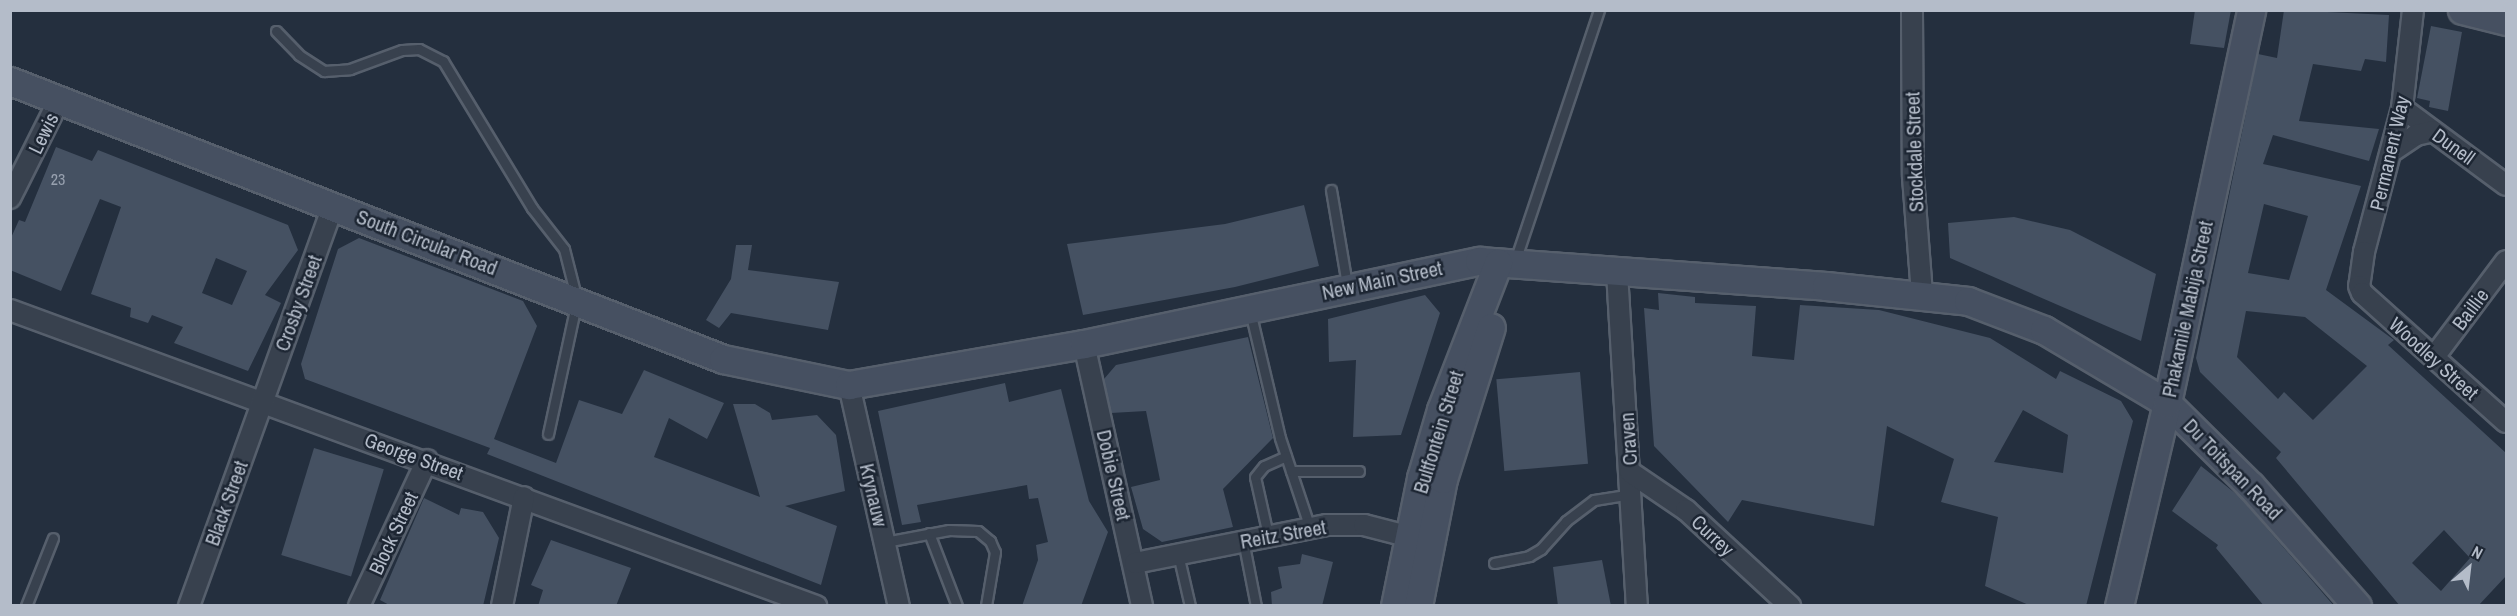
<!DOCTYPE html>
<style>
body{margin:0}
#map{position:relative;width:2517px;height:616px;overflow:hidden;background:#242f3e;font-family:"Archivo Narrow",sans-serif}
div>[style]{position:absolute}
.building>*{inset:0;background:#455162;transform-origin:0 0}
.roads{filter:drop-shadow(2px 0 #565f6c) drop-shadow(-2px 0 #565f6c) drop-shadow(0 2px #565f6c) drop-shadow(0 -2px #565f6c)}
.lane>*{height:9px;margin:-4.5px;padding:0 4.5px;transform-origin:4.5px;border-radius:4.5px;background:#38414e}
.street>*{height:20px;margin:-10px;padding:0 10px;transform-origin:10px;border-radius:10px;background:#38414e}
.secondary>*{height:27px;margin:-13.5px;padding:0 13.5px;transform-origin:13.5px;border-radius:13.5px;background:#465061}
span{translate:-50% -50%;white-space:nowrap;text-align:center;line-height:1.15;-webkit-text-stroke:5px #1d2633;paint-order:stroke}
.number-label{font-size:16px;color:#98a1af}
.number-label span{-webkit-text-stroke-width:0}
.street-label{font-size:20px;color:#b4bcc9}
.frame{position:absolute;inset:0;border:12px solid #b4bcc9;pointer-events:none}
.north{position:absolute;left:2439px;top:538px;width:60px;height:60px;-webkit-text-stroke:4px #1d2633;paint-order:stroke;rotate:28deg;font-size:16px;font-weight:700;line-height:24px;text-align:center;color:#b4bcc9}
.north::after{content:'';display:block;margin:auto;width:21px;height:27px;background:#b4bcc9;clip-path:polygon(50% 0,100% 100%,50% 72%,0 100%)}
</style>
<div id="map">
<div class="building">
<div style="clip-path:polygon(2195px 10px,2231px 10px,2224px 48px,2190px 44px)"></div>
<div style="clip-path:polygon(evenodd,2284px 10px,2389px 15px,2386px 62px,2365px 59px,2361px 71px,2313px 64px,2299px 121px,2379px 129px,2369px 161px,2273px 135px,2263px 164px,2361px 186px,2326px 290px,2394px 340px,2388px 345px,2506px 453px,2506px 576px,2478px 606px,2400px 606px,2276px 458px,2281px 452px,2200px 372px,2196px 358px,2258px 54px,2277px 58px,2284px 10px,2264px 204px,2308px 216px,2289px 280px,2248px 273px,2264px 204px,2284px 10px,2246px 311px,2305px 317px,2367px 366px,2313px 420px,2284px 392px,2278px 399px,2237px 357px,2246px 311px,2284px 10px,2444px 530px,2470px 558px,2441px 591px,2412px 563px,2444px 530px)"></div>
<div style="clip-path:polygon(2431px 26px,2462px 32px,2448px 111px,2429px 107px,2430px 101px,2417px 98px)"></div>
<div style="clip-path:polygon(evenodd,56px 147px,92px 161px,98px 150px,288px 225px,298px 250px,265px 295px,281px 303px,248px 371px,174px 343px,183px 327px,152px 315px,148px 323px,130px 317px,131px 308px,91px 294px,121px 207px,100px 199px,61px 291px,10px 270px,10px 240px,19px 220px,25px 222px,56px 147px,216px 258px,247px 271px,232px 305px,202px 293px,216px 258px)"></div>
<div style="clip-path:polygon(1304px 205px,1319px 266px,1235px 287px,1083px 315px,1067px 244px,1225px 224px)"></div>
<div style="clip-path:polygon(2014px 217px,2070px 230px,2156px 274px,2141px 341px,1950px 258px,1948px 223px)"></div>
<div style="clip-path:polygon(359px 238px,523px 301px,537px 326px,494px 439px,556px 463px,579px 400px,622px 414px,644px 370px,724px 403px,707px 439px,669px 418px,654px 457px,760px 497px,733px 404px,755px 404px,770px 413px,772px 420px,817px 415px,836px 435px,845px 491px,785px 506px,837px 526px,821px 585px,487px 454px,490px 448px,305px 379px,301px 364px,338px 249px)"></div>
<div style="clip-path:polygon(736px 245px,752px 245px,748px 270px,839px 282px,828px 330px,731px 313px,719px 328px,706px 320px,731px 279px)"></div>
<div style="clip-path:polygon(evenodd,1658px 293px,1695px 297px,1695px 303px,1756px 306px,1752px 356px,1794px 360px,1800px 305px,1879px 310px,1990px 338px,2056px 379px,2060px 371px,2121px 401px,2133px 421px,2086px 606px,2031px 606px,1985px 586px,1998px 517px,1941px 502px,1954px 459px,1887px 426px,1874px 526px,1742px 500px,1728px 522px,1654px 446px,1644px 308px,1659px 310px,1658px 293px,2023px 410px,2068px 435px,2063px 473px,1994px 462px,2023px 410px)"></div>
<div style="clip-path:polygon(1425px 295px,1440px 313px,1401px 435px,1353px 437px,1356px 360px,1329px 362px,1328px 319px)"></div>
<div style="clip-path:polygon(1248px 337px,1273px 438px,1223px 489px,1233px 527px,1162px 542px,1143px 529px,1131px 487px,1160px 480px,1146px 411px,1111px 413px,1104px 379px,1116px 365px)"></div>
<div style="left:1580px;top:372px;width:92px;height:84px;rotate:85deg"></div>
<div style="clip-path:polygon(1005px 383px,1009px 402px,1061px 389px,1089px 501px,1108px 532px,1081px 606px,1022px 606px,1038px 560px,1036px 545px,1048px 542px,1038px 498px,1029px 499px,1027px 485px,917px 505px,921px 522px,902px 525px,878px 411px)"></div>
<div style="left:314px;top:448px;width:73px;height:112px;rotate:17deg"></div>
<div style="clip-path:polygon(2201px 466px,2240px 497px,2334px 606px,2264px 606px,2216px 548px,2218px 545px,2172px 511px)"></div>
<div style="clip-path:polygon(424px 498px,459px 515px,461px 508px,483px 512px,499px 538px,483px 606px,391px 606px,380px 600px)"></div>
<div style="clip-path:polygon(551px 540px,631px 568px,616px 606px,538px 606px,543px 590px,531px 585px)"></div>
<div style="clip-path:polygon(1302px 554px,1333px 562px,1322px 606px,1272px 606px,1271px 592px,1282px 588px,1278px 567px,1300px 564px)"></div>
<div style="clip-path:polygon(1602px 560px,1611px 606px,1558px 606px,1553px 567px)"></div>
</div>
<div class="roads">
<div class="lane">
<div style="left:276px;top:31px;width:33px;rotate:46deg"></div>
<div style="left:299px;top:55px;width:30px;rotate:33deg"></div>
<div style="left:324px;top:71px;width:26px;rotate:-4deg"></div>
<div style="left:350px;top:69px;width:55px;rotate:-20.1deg"></div>
<div style="left:402px;top:50px;width:17px;rotate:-3deg"></div>
<div style="left:419px;top:49px;width:27px;rotate:27deg"></div>
<div style="left:443px;top:61px;width:172px;rotate:58.8deg"></div>
<div style="left:532px;top:208px;width:52px;rotate:52deg"></div>
<div style="left:564px;top:249px;width:53px;rotate:75.7deg"></div>
<div style="left:577px;top:300px;width:137px;rotate:102.2deg"></div>
<div style="left:1331px;top:190px;width:96px;rotate:80.4deg"></div>
<div style="left:1515px;top:261px;width:265px;rotate:-71.5deg"></div>
<div style="left:1250px;top:311px;width:130px;rotate:76.7deg"></div>
<div style="left:1280px;top:438px;width:95px;rotate:71.6deg"></div>
<div style="left:1291px;top:471px;width:68px"></div>
<div style="left:929px;top:533px;width:78px;rotate:69deg"></div>
<div style="left:1268px;top:535px;width:59px;rotate:-102.6deg"></div>
<div style="left:1255px;top:477px;width:14px;rotate:-51deg"></div>
<div style="left:1264px;top:466px;width:24px;rotate:-24deg"></div>
<div style="left:1243px;top:540px;width:67px;rotate:78.9deg"></div>
<div style="left:885px;top:542px;width:65px;rotate:-10.6deg"></div>
<div style="left:949px;top:530px;width:29px;rotate:2deg"></div>
<div style="left:978px;top:531px;width:16px;rotate:40deg"></div>
<div style="left:990px;top:541px;width:12px;rotate:66deg"></div>
<div style="left:995px;top:552px;width:55px;rotate:99.5deg"></div>
<div style="left:1178px;top:554px;width:53px;rotate:77deg"></div>
<div style="left:1494px;top:563px;width:36px;rotate:-11deg"></div>
<div style="left:1529px;top:556px;width:14px;rotate:-30deg"></div>
<div style="left:1541px;top:549px;width:38px;rotate:-48deg"></div>
<div style="left:1566px;top:521px;width:35px;rotate:-37deg"></div>
<div style="left:1594px;top:500px;width:36px;rotate:-9deg"></div>
<div style="left:26px;top:606px;width:73px;rotate:-68.3deg"></div>
</div>
<div class="street">
<div style="left:1912px;top:10px;width:167px;rotate:89.7deg"></div>
<div style="left:1913px;top:177px;width:117px;rotate:85.6deg"></div>
<div style="left:2413px;top:10px;width:99px;rotate:96.4deg"></div>
<div style="left:2402px;top:108px;width:149px;rotate:104.8deg"></div>
<div style="left:2364px;top:252px;width:34px;rotate:98deg"></div>
<div style="left:2359px;top:286px;width:8px;rotate:67deg"></div>
<div style="left:2362px;top:293px;width:193px;rotate:41.9deg"></div>
<div style="left:2402px;top:108px;width:129px;rotate:36.5deg"></div>
<div style="left:2391px;top:152px;width:30px;rotate:-34deg"></div>
<div style="left:2416px;top:135px;width:17px;rotate:-13deg"></div>
<div style="left:10px;top:198px;width:110px;rotate:-63.4deg"></div>
<div style="left:1617px;top:272px;width:335px;rotate:86.6deg"></div>
<div style="left:10px;top:310px;width:859px;rotate:20.17deg"></div>
<div style="left:1084px;top:344px;width:268px;rotate:77.5deg"></div>
<div style="left:2434px;top:357px;width:120px;rotate:-53.1deg"></div>
<div style="left:849px;top:385px;width:227px;rotate:77.3deg"></div>
<div style="left:1630px;top:472px;width:68px;rotate:34.2deg"></div>
<div style="left:1686px;top:510px;width:142px;rotate:42.7deg"></div>
<div style="left:1135px;top:563px;width:196px;rotate:-11.2deg"></div>
<div style="left:1327px;top:525px;width:37px"></div>
<div style="left:1364px;top:525px;width:60px;rotate:14.5deg"></div>
<div style="left:189px;top:606px;width:426px;rotate:-70.2deg"></div>
<div style="left:359px;top:606px;width:161px;rotate:-65deg"></div>
<div style="left:502px;top:606px;width:111px;rotate:-78.6deg"></div>
</div>
<div class="secondary">
<div style="left:2462px;top:10px;width:45px;rotate:14deg"></div>
<div style="left:10px;top:81px;width:765px;rotate:21.3deg"></div>
<div style="left:723px;top:359px;width:129px;rotate:11.7deg"></div>
<div style="left:849px;top:385px;width:239px;rotate:-9.9deg"></div>
<div style="left:1084px;top:344px;width:404px;rotate:-11.9deg"></div>
<div style="left:1479px;top:261px;width:348px;rotate:4.1deg"></div>
<div style="left:1826px;top:286px;width:143px;rotate:6deg"></div>
<div style="left:1968px;top:301px;width:81px;rotate:20.9deg"></div>
<div style="left:2044px;top:330px;width:143px;rotate:30.7deg"></div>
<div style="left:2167px;top:403px;width:118px;rotate:44.7deg"></div>
<div style="left:2251px;top:486px;width:160px;rotate:48.5deg"></div>
<div style="left:1395px;top:606px;width:131px;rotate:-78.5deg"></div>
<div style="left:1421px;top:478px;width:71px;rotate:-73.6deg"></div>
<div style="left:1441px;top:410px;width:158px;rotate:-68.8deg"></div>
<div style="left:1418px;top:606px;width:129px;rotate:-78.9deg"></div>
<div style="left:1443px;top:479px;width:159px;rotate:-72.5deg"></div>
<div style="left:2119px;top:606px;width:209px;rotate:-76.7deg"></div>
<div style="left:2167px;top:403px;width:402px;rotate:-77.9deg"></div>
</div>
</div>
<div class="number-label">
<span style="left:58px;top:179px">23</span>
</div>
<div class="street-label">
<span style="left:43px;top:133px;rotate:-64deg">Lewis</span>
<span style="left:2454px;top:146px;rotate:36deg">Dunell</span>
<span style="left:1914px;top:152px;rotate:-92deg">Stockdale Street</span>
<span style="left:2389px;top:153px;rotate:-77deg">Permanent Way</span>
<span style="left:427px;top:242px;rotate:21deg">South Circular Road</span>
<span style="left:1382px;top:280px;rotate:-12deg">New Main Street</span>
<span style="left:298px;top:303px;rotate:-70deg">Crosby Street</span>
<span style="left:2187px;top:309px;rotate:-78deg">Phakamile Mabija Street</span>
<span style="left:2470px;top:309px;rotate:-53deg">Baillie</span>
<span style="left:2434px;top:358px;rotate:42deg">Woodley Street</span>
<span style="left:1438px;top:432px;rotate:-73deg">Bultfontein Street</span>
<span style="left:1628px;top:439px;rotate:-94deg">Craven</span>
<span style="left:414px;top:456px;rotate:20deg">George Street</span>
<span style="left:2233px;top:469px;rotate:46deg">Du Toitspan Road</span>
<span style="left:1114px;top:475px;rotate:77deg">Dobie Street</span>
<span style="left:874px;top:495px;rotate:77deg">Krynauw</span>
<span style="left:226px;top:503px;rotate:-70deg">Black Street</span>
<span style="left:393px;top:533px;rotate:-65deg">Block Street</span>
<span style="left:1283px;top:534px;rotate:-10deg">Reitz Street</span>
<span style="left:1713px;top:535px;rotate:43deg">Currey</span>
</div>
<div class="frame"></div>
<div class="north">N</div>
</div>
